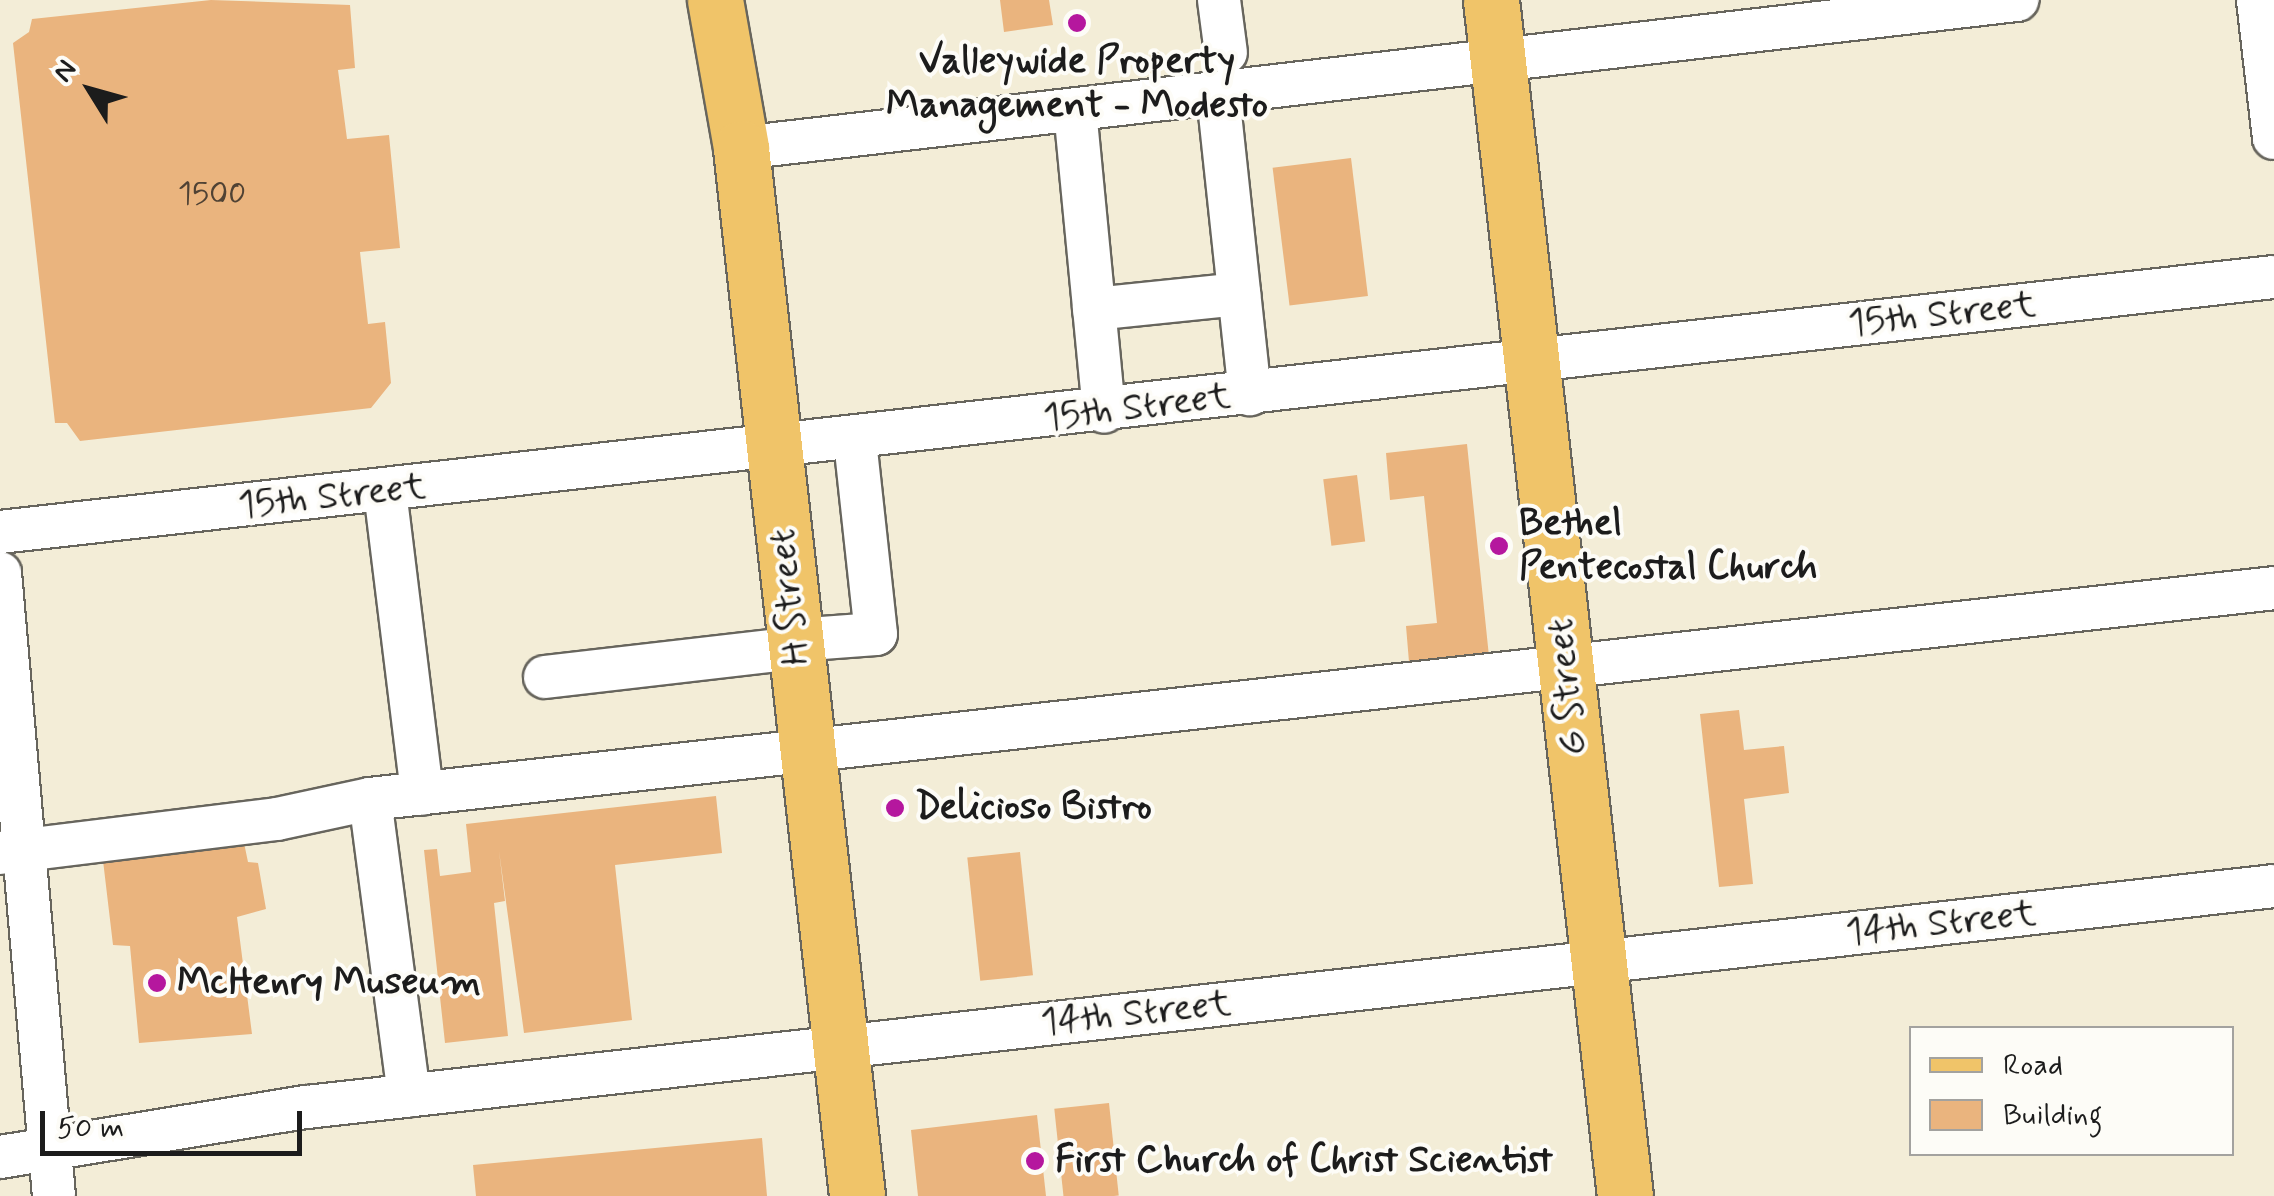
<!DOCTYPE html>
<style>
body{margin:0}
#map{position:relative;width:2274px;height:1196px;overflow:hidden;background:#f3edd7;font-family:Mynerve,sans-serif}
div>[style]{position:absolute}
.building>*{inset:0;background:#eab47e;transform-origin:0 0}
.roads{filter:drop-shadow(2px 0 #67655d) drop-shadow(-2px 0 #67655d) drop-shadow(0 2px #67655d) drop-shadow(0 -2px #67655d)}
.minor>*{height:42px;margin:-21px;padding:0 21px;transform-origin:21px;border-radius:21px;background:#fff}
.major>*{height:55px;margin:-27.5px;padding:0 27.5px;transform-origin:27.5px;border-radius:27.5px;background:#f0c469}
.dots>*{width:28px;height:28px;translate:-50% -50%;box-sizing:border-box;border:5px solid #fdfcf7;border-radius:50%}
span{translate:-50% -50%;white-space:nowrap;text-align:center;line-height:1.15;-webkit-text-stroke:8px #fdfcf7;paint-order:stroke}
.number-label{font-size:32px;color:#504234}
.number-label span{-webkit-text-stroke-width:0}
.poi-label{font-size:38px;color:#1c1c1c;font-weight:700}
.left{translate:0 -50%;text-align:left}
.street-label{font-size:38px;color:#1c1c1c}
.legend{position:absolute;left:1909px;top:1026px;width:325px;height:130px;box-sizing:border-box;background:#fdfcf7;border:2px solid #a3a29f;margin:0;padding:12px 18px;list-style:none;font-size:30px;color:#1c1c1c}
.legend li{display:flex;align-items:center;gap:20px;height:50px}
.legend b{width:50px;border:2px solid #a3a29f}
.north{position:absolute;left:40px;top:40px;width:100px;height:100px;-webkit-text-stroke:8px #fdfcf7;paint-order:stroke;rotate:307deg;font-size:28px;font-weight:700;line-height:40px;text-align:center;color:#1c1c1c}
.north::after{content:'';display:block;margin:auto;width:35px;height:45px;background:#1c1c1c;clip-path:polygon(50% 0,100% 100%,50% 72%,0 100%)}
.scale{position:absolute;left:40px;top:1111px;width:262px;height:45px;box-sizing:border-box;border:5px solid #1c1c1c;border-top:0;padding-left:12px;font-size:30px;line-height:35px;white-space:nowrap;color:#1c1c1c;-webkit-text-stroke:8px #fdfcf7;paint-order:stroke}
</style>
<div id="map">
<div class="building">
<div style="clip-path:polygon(211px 0,350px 5px,355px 68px,338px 70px,347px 139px,389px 135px,400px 248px,360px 252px,368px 324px,385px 322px,391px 383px,371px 408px,80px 441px,67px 423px,55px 423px,13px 43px,29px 32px,32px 19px)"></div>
<div style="clip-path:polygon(1000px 0,1049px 0,1053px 25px,1004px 32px)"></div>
<div style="left:1351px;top:158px;width:139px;height:79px;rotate:83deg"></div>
<div style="clip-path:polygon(1467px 444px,1490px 666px,1410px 674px,1406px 626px,1437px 623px,1424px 496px,1390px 500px,1386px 453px)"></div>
<div style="left:1357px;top:475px;width:67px;height:34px;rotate:83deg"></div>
<div style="clip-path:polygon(1739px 710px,1744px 750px,1784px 746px,1789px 793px,1744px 799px,1753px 884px,1719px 887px,1700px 714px)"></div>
<div style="clip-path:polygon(716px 796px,722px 853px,615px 865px,632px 1020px,524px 1033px,499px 851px,505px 901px,494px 903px,508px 1036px,445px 1043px,424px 850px,437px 849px,440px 876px,471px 872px,466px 824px)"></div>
<div style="clip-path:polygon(243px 838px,248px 862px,258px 863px,266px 909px,237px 917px,252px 1034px,139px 1043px,130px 946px,113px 945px,102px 852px)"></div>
<div style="left:1020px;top:852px;width:124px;height:53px;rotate:84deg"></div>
<div style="left:1109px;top:1103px;width:93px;height:55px;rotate:84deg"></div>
<div style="clip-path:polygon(1037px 1115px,1046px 1196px,918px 1196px,911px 1130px)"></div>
<div style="clip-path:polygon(762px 1138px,767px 1196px,476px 1196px,473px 1165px)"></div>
</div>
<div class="roads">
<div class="minor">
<div style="left:1219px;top:0;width:53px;rotate:82.5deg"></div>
<div style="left:2258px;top:0;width:139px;rotate:83.4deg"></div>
<div style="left:1218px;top:95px;width:301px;rotate:83.9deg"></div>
<div style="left:1075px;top:110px;width:303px;rotate:84.5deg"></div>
<div style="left:741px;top:148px;width:1285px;rotate:-6.62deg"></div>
<div style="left:1094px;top:309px;width:146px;rotate:-5.9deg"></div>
<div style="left:385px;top:491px;width:305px;rotate:83deg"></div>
<div style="left:0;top:532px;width:2288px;rotate:-6.4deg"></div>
<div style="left:0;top:573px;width:625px;rotate:85.05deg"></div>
<div style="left:795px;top:640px;width:81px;rotate:-4.2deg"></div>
<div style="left:876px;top:634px;width:194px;rotate:-96.2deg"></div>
<div style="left:545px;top:677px;width:253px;rotate:-6.6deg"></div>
<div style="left:370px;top:799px;width:299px;rotate:82.5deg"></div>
<div style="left:0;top:853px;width:279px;rotate:-7deg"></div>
<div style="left:277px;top:819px;width:95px;rotate:-12.1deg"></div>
<div style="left:370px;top:799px;width:1916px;rotate:-6.32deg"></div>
<div style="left:0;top:1157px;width:311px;rotate:-9.3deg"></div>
<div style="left:307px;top:1107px;width:1979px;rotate:-6.41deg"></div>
</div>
<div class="major">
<div style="left:715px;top:0;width:150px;rotate:80deg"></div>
<div style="left:741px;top:148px;width:1054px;rotate:83.68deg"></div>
<div style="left:1491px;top:0;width:1203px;rotate:83.61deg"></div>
</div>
</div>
<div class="dots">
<div style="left:1077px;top:23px;background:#b5179e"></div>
<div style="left:1499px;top:546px;background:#b5179e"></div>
<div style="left:895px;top:808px;background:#b5179e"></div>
<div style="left:157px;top:983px;background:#b5179e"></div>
<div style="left:1035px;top:1161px;background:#b5179e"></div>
</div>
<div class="number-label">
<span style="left:212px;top:194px">1500</span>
</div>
<div class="poi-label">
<span style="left:1077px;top:84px">Valleywide Property<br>Management - Modesto</span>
<span class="left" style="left:1519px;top:546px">Bethel<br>Pentecostal Church</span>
<span class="left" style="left:915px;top:808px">Delicioso Bistro</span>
<span class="left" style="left:177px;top:983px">McHenry Museum</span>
<span class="left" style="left:1055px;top:1161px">First Church of Christ Scientist</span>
</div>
<div class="street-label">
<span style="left:1942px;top:315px;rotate:-6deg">15th Street</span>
<span style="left:1137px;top:408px;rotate:-7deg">15th Street</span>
<span style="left:332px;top:497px;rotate:-6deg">15th Street</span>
<span style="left:790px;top:597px;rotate:-96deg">H Street</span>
<span style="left:1568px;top:687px;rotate:-96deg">G Street</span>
<span style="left:1941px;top:924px;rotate:-6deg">14th Street</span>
<span style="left:1136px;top:1014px;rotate:-6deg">14th Street</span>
</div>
<ul class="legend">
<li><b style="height:12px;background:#f0c469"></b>Road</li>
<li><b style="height:28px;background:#eab47e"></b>Building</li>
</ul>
<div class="north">N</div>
<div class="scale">50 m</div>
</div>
